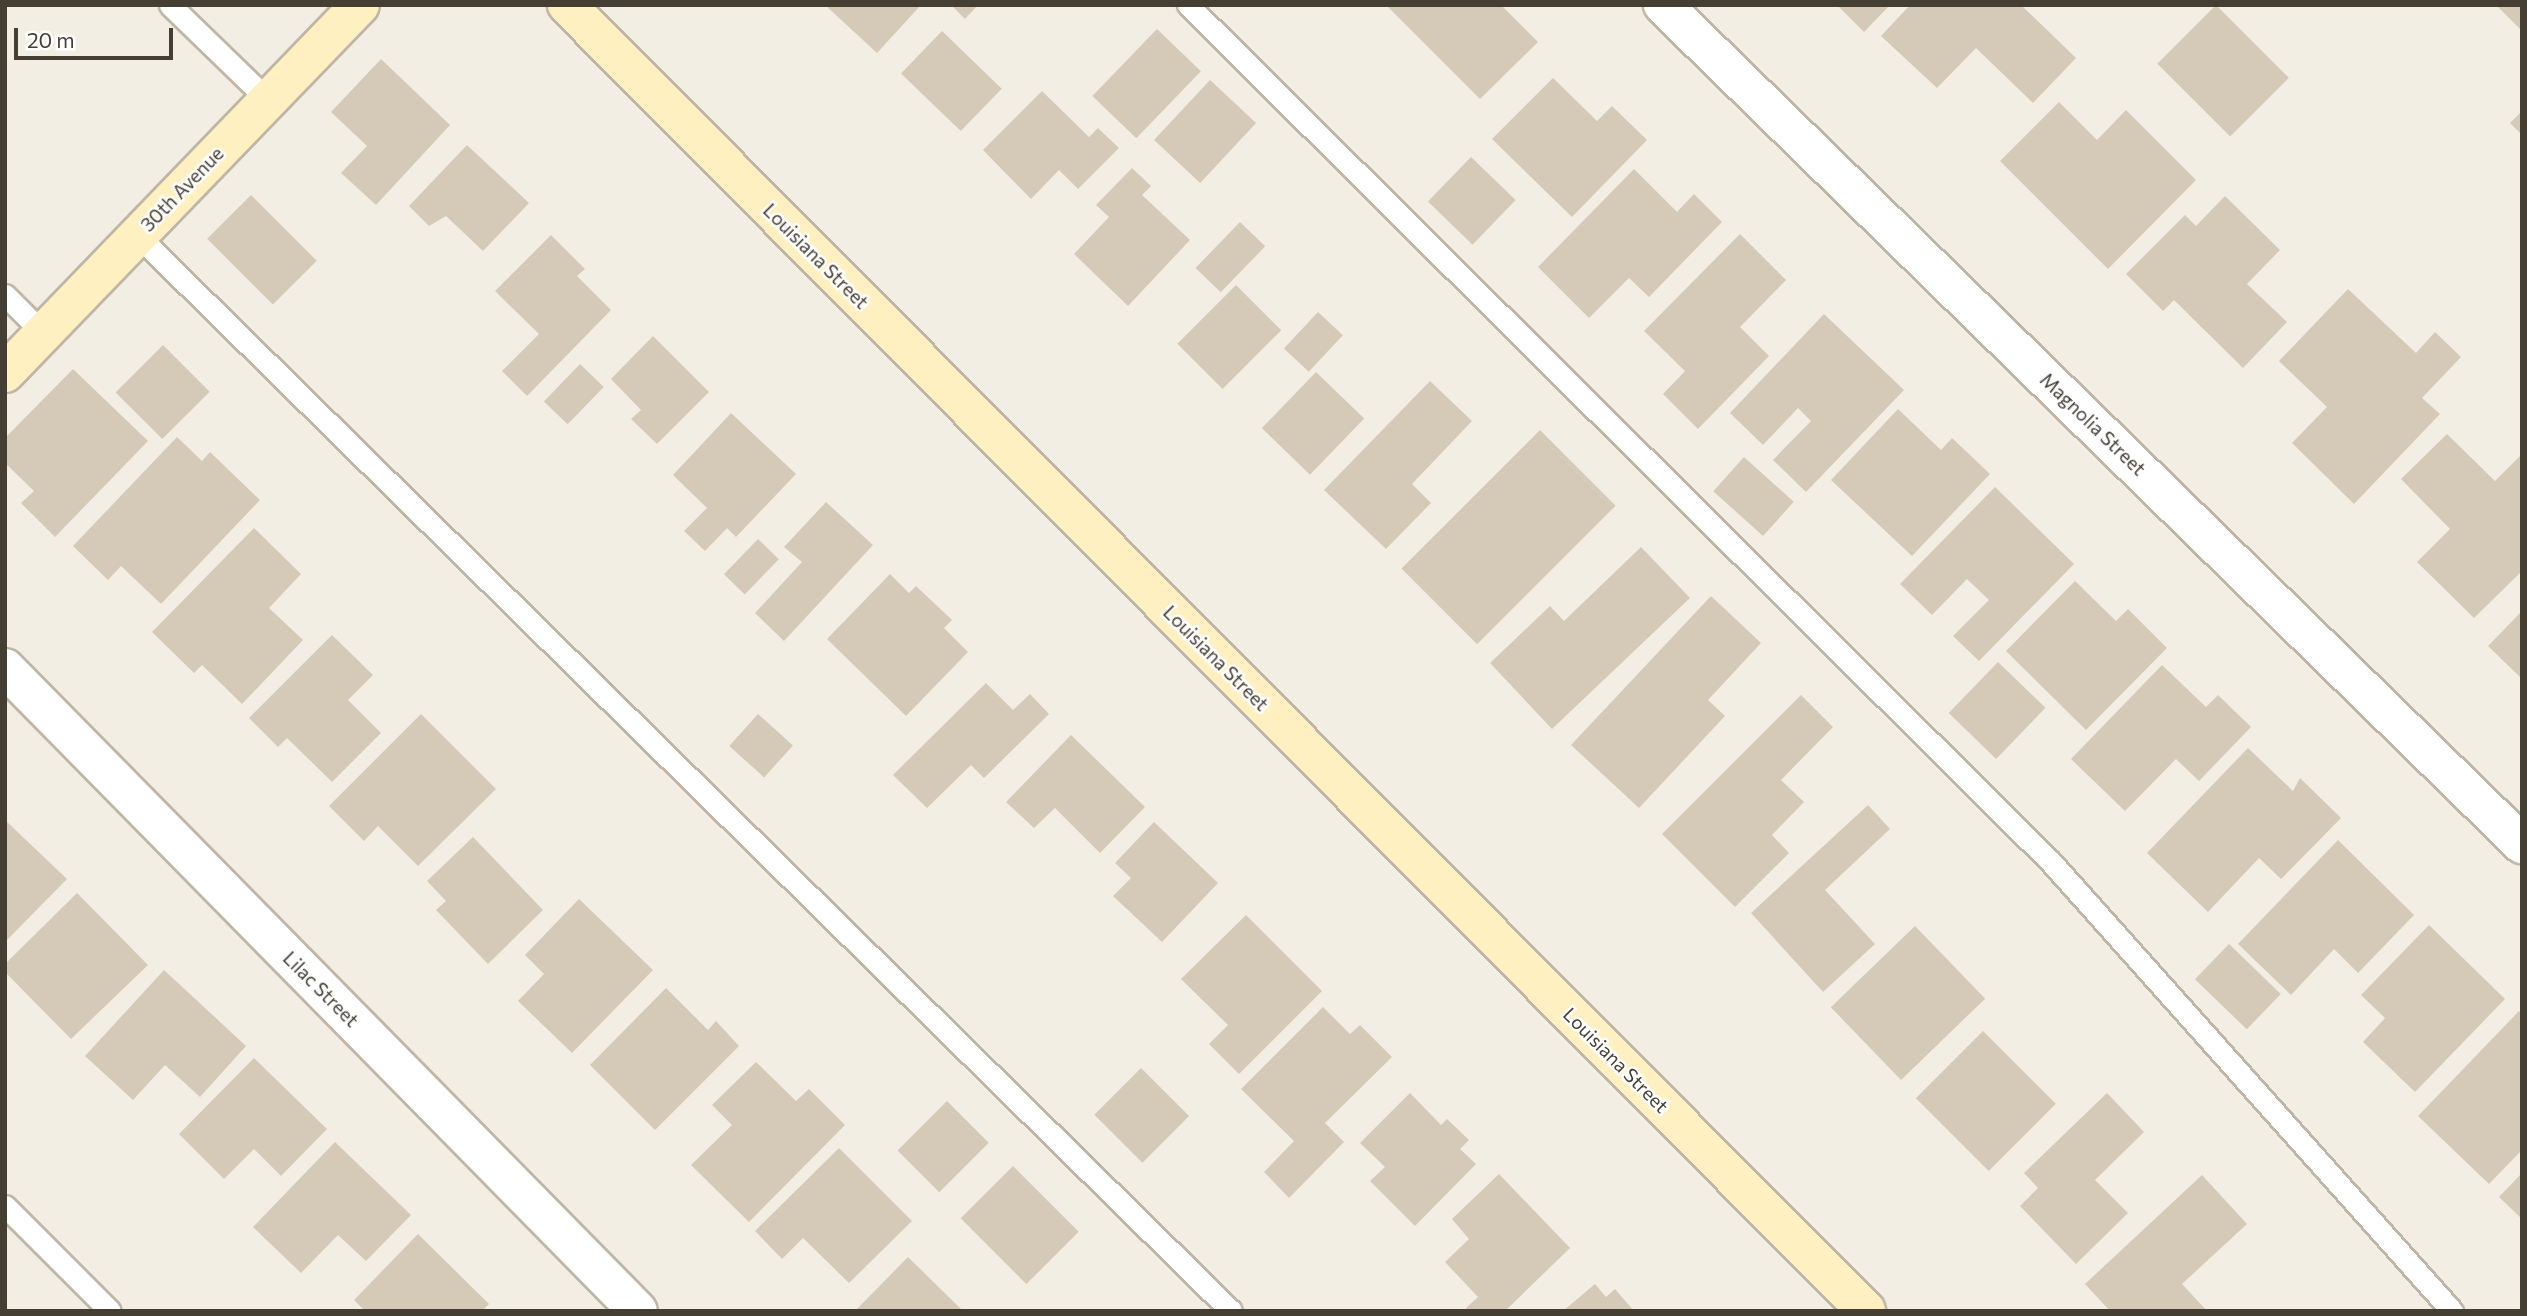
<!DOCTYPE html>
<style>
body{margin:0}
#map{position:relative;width:2527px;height:1316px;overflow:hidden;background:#f3eee3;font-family:Commissioner,sans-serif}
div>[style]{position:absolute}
.building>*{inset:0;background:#d5cab8;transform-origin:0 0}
.roads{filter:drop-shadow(2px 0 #bfb6a6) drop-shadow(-2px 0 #bfb6a6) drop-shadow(0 2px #bfb6a6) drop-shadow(0 -2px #bfb6a6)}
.lane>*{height:21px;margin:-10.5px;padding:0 10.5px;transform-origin:10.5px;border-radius:10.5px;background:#fff}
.street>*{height:38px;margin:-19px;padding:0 19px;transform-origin:19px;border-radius:19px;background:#fff}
.secondary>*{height:38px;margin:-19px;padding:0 19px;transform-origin:19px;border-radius:19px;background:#fff0c2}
span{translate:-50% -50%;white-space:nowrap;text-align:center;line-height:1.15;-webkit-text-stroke:5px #fff;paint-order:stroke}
.street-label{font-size:19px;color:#453e33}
.frame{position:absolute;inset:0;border:7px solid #453e33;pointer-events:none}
.scale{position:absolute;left:14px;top:28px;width:159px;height:32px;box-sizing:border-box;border:4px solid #453e33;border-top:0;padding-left:9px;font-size:21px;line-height:24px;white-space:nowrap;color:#453e33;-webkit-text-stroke:5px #fff;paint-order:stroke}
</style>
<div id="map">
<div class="building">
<div style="clip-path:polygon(825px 5px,921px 5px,877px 53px)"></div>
<div style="clip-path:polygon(951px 5px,978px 5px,965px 19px)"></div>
<div style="clip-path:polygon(1386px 5px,1501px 5px,1538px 42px,1480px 99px)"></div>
<div style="clip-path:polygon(1837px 5px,1890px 5px,1864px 32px)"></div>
<div style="clip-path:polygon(1910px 5px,2021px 5px,2076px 58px,2033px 103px,1976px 48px,1937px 88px,1881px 36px)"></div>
<div style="left:2216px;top:5px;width:103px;height:83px;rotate:45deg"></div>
<div style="clip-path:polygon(2496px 5px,2522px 5px,2522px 31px)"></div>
<div style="left:1157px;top:29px;width:61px;height:93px;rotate:44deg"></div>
<div style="left:942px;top:31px;width:83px;height:59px;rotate:44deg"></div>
<div style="clip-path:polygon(381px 59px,450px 125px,376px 205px,341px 173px,367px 146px,331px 112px)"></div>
<div style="clip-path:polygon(1553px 78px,1597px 121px,1612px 106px,1647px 140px,1572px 217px,1492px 139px)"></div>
<div style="left:1210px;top:80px;width:63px;height:82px;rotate:43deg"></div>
<div style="clip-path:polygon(1042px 91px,1089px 137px,1098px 128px,1119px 148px,1078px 189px,1059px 170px,1031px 199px,983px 150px)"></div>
<div style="clip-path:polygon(2059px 102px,2097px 140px,2126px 110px,2196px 180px,2108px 269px,2000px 161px)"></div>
<div style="clip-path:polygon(2522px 111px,2522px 135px,2510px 123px)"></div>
<div style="clip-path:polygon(467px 145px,529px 203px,483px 251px,446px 216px,429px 226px,409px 206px)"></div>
<div style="left:1471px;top:157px;width:62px;height:62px;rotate:44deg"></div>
<div style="clip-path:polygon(1132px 168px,1151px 186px,1142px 195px,1190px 240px,1128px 306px,1074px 254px,1109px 217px,1096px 205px)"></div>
<div style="clip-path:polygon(1634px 169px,1677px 212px,1694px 194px,1722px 222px,1649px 297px,1629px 278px,1589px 318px,1538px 267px)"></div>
<div style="left:251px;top:195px;width:93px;height:62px;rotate:45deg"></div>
<div style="clip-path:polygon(2225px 196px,2280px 250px,2247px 284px,2287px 322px,2243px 368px,2174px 300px,2163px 311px,2126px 274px,2185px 215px,2196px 226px)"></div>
<div style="left:1240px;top:222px;width:35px;height:64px;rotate:44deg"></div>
<div style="clip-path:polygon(1740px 234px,1786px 280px,1740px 327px,1769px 356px,1698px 429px,1663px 394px,1685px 371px,1644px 331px)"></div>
<div style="clip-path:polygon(551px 235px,585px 269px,577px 276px,611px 310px,527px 396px,502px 371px,539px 334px,495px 291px)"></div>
<div style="left:1236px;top:285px;width:64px;height:83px;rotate:45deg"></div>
<div style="clip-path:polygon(2348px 289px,2416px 353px,2435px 332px,2461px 357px,2422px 398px,2440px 414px,2354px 504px,2292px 443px,2327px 407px,2279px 361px)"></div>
<div style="left:1318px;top:312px;width:34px;height:50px;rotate:43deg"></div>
<div style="clip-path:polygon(1824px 314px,1904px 390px,1806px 492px,1773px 460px,1811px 421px,1798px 408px,1763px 445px,1730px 413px)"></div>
<div style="clip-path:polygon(653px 336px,709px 392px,657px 444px,631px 419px,641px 410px,611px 379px)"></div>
<div style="left:163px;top:345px;width:66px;height:67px;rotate:45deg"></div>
<div style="left:580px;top:364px;width:33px;height:52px;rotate:44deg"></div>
<div style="clip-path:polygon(73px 369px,148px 441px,55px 537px,21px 503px,34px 491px,5px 463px,5px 438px)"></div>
<div style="left:1316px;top:372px;width:67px;height:78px;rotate:44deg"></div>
<div style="clip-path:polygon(1430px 381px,1472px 421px,1412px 484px,1431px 503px,1386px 549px,1324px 490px)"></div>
<div style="clip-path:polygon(1898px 409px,1941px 450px,1952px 438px,1990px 474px,1912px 556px,1831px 480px)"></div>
<div style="clip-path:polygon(731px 413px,796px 474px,736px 537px,727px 528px,705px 551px,684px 531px,707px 508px,673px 475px)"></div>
<div style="left:1540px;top:430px;width:107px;height:196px;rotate:45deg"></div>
<div style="clip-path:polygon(2447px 434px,2495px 481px,2522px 454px,2522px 571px,2474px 618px,2417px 562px,2450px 529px,2401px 479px)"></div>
<div style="clip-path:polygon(177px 437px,202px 461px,210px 452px,260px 500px,161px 604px,121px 566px,108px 580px,73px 546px)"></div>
<div style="left:1744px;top:457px;width:67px;height:46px;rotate:42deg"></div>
<div style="clip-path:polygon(1995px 487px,2074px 564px,1979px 661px,1953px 636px,1989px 600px,1967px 579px,1932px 615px,1900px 584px)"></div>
<div style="clip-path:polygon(826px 502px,873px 545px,784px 641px,755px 613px,802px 562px,784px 547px)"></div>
<div style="clip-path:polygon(254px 528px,301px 574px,269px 608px,303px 640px,242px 704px,202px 665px,194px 673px,152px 632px)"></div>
<div style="left:758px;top:539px;width:29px;height:49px;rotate:44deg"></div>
<div style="clip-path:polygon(1641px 547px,1690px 598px,1552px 729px,1490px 663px,1550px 606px,1564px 621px)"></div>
<div style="clip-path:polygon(890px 574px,909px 593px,916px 586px,952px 620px,944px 628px,968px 652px,906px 716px,827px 639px)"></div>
<div style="clip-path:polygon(2075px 581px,2116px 621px,2128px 609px,2167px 648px,2086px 730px,2006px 651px)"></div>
<div style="clip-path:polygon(1711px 596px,1761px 643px,1708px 700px,1725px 716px,1639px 808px,1571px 745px)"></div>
<div style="clip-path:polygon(2522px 611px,2522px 679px,2488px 646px)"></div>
<div style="clip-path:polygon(332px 635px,373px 675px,348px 700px,381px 733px,332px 782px,287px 738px,278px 747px,249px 718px)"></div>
<div style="left:1998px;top:662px;width:66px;height:71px;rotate:44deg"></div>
<div style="clip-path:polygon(2162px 665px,2206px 707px,2218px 695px,2251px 727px,2199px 781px,2176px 759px,2125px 811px,2071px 759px)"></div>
<div style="clip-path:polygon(986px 683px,1013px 710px,1030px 694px,1049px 714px,984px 778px,971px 765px,927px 808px,893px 775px)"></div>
<div style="clip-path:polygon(1801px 695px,1833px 727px,1781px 780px,1804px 802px,1772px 835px,1789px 853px,1735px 907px,1662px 834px)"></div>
<div style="clip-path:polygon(421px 714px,496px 789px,418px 866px,378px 826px,364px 841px,329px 806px)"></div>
<div style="left:758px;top:714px;width:47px;height:43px;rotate:42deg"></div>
<div style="clip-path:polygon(1071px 735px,1145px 807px,1100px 853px,1055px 808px,1034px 828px,1006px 802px)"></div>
<div style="clip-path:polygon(2248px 748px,2293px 791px,2300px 778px,2341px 818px,2281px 879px,2259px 858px,2208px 912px,2147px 853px)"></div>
<div style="clip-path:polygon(1868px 805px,1890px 829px,1825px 890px,1875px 944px,1823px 992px,1751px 913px)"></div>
<div style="clip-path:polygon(5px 820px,67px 879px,5px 942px)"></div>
<div style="clip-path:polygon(1154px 822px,1218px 883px,1162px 942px,1113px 896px,1131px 878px,1115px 863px)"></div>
<div style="clip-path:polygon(473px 837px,543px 910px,488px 964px,436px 910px,446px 901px,427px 881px)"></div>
<div style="clip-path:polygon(2338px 840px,2414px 915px,2358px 973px,2334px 949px,2291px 995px,2238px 944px)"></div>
<div style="clip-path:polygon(77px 893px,148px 965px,71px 1039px,5px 972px,5px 964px)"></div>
<div style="clip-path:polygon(579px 899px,653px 970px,572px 1053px,518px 1001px,544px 974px,525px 955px)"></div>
<div style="clip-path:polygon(1246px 915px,1322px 991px,1239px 1074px,1209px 1044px,1228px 1025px,1181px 979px)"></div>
<div style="clip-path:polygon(2429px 925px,2505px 999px,2415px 1092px,2363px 1042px,2385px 1018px,2361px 995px)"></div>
<div style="left:1915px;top:926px;width:101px;height:117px;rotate:46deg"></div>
<div style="left:2229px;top:944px;width:72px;height:49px;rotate:44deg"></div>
<div style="clip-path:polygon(164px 970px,246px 1046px,200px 1097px,165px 1065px,133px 1100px,85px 1056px)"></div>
<div style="clip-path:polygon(666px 988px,708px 1030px,716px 1021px,739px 1046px,655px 1130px,590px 1065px)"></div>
<div style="clip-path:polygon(1323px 1007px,1350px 1034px,1360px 1025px,1392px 1057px,1325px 1123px,1344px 1142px,1289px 1198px,1264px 1172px,1294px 1141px,1241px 1089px)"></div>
<div style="clip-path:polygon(2519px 1011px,2522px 1014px,2522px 1150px,2489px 1184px,2418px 1116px)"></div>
<div style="left:1983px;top:1031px;width:103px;height:95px;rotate:45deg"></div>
<div style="clip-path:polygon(254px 1058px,327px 1129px,281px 1176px,254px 1149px,224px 1179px,179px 1134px)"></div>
<div style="clip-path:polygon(756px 1062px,796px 1101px,809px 1089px,845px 1125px,749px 1222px,691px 1165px,732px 1125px,712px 1105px)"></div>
<div style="left:1141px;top:1068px;width:68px;height:66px;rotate:45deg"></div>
<div style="clip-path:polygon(1410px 1093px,1441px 1125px,1447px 1119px,1469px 1140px,1460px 1149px,1476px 1164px,1415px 1226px,1370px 1181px,1385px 1167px,1360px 1143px)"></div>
<div style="clip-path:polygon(2107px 1093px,2144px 1132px,2095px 1180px,2128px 1213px,2076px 1264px,2020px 1206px,2038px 1188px,2024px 1173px)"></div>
<div style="left:947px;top:1101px;width:59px;height:70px;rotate:45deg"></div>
<div style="clip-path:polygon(335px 1142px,411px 1215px,366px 1261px,338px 1235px,301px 1273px,253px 1227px)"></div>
<div style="clip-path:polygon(839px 1148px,912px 1221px,849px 1283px,803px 1238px,782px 1259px,755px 1231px)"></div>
<div style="left:1013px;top:1166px;width:93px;height:74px;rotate:45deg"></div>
<div style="clip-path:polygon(2522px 1173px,2522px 1219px,2499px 1197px)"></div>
<div style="clip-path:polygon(1499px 1174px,1570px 1248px,1505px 1311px,1468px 1311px,1466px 1308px,1478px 1297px,1445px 1262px,1469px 1239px,1452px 1219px)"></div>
<div style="clip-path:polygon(2202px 1175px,2247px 1224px,2182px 1284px,2207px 1311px,2110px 1311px,2085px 1284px)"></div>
<div style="clip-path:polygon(418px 1234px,489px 1304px,482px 1311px,365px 1311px,354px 1300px)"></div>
<div style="clip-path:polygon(908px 1257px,963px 1311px,855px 1311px)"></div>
<div style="clip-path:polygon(1595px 1284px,1606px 1297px,1615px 1289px,1634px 1311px,1563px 1311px)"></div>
</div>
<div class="roads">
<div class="lane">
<div style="left:170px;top:5px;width:136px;rotate:44.1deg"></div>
<div style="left:1188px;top:5px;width:1216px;rotate:44.8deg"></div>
<div style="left:2051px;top:862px;width:602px;rotate:48.23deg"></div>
<div style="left:137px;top:235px;width:1534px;rotate:44.52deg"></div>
<div style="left:5px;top:295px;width:54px;rotate:45deg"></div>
<div style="left:5px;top:1206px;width:148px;rotate:45deg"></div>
</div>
<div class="street">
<div style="left:1663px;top:5px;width:1201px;rotate:44.33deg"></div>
<div style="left:5px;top:668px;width:902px;rotate:45.45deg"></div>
</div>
<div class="secondary">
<div style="left:567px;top:5px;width:1842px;rotate:45.15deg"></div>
<div style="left:5px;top:373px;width:511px;rotate:-46.03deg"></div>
</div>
</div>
<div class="street-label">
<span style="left:182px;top:189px;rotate:-46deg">30th Avenue</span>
<span style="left:816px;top:256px;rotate:45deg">Louisiana Street</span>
<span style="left:2093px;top:424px;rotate:44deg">Magnolia Street</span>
<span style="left:1216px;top:658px;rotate:45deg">Louisiana Street</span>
<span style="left:321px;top:989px;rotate:45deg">Lilac Street</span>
<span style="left:1616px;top:1060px;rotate:45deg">Louisiana Street</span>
</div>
<div class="frame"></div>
<div class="scale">20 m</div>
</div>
